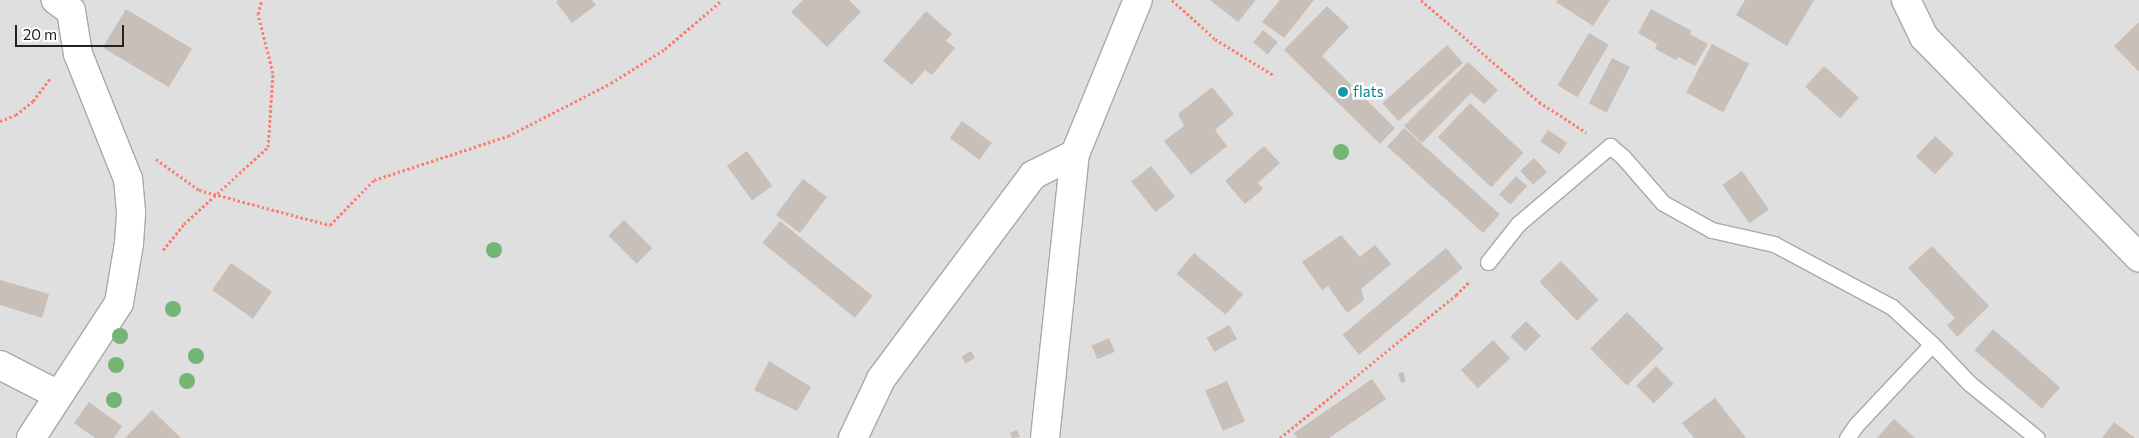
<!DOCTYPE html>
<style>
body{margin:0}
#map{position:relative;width:2139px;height:438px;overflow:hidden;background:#f2efe9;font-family:Commissioner,sans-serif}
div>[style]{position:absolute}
.residential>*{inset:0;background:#e0dfdf;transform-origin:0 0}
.building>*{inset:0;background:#c7bfb8;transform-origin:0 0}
.path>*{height:3px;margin-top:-1.5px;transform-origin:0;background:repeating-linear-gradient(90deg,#fa8072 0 2.5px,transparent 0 5px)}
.roads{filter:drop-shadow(1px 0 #a9a9a9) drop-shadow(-1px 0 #a9a9a9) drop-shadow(0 1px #a9a9a9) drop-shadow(0 -1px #a9a9a9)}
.service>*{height:15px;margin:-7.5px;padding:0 7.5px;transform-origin:7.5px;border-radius:7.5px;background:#fff}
.minor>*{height:28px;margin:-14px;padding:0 14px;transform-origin:14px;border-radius:14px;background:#fff}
.trees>*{width:16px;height:16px;margin:-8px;border-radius:50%;background:#74b475}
.dots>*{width:14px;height:14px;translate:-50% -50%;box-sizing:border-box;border:2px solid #fff;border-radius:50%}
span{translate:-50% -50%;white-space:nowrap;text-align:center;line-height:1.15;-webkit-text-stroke:5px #fff;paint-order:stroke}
.culture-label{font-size:15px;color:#0d838f}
.left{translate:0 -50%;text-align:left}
.scale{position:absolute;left:15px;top:25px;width:109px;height:22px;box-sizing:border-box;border:2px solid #222;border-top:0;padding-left:6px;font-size:15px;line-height:18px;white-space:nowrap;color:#222;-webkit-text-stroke:4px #fff;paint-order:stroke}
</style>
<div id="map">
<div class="residential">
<div style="left:0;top:0;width:2139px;height:438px"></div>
</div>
<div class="building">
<div style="clip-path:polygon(558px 0,592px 0,596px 5px,572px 23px,556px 2px)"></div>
<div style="clip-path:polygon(803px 0,849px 0,861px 12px,827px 47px,791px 12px)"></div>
<div style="clip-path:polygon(1210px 0,1256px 0,1238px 22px)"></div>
<div style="clip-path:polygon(1280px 0,1314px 0,1284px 38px,1262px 22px)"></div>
<div style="clip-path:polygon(1557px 0,1610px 0,1593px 26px,1556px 2px)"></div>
<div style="clip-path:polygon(1745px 0,1814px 0,1787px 46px,1736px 15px)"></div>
<div style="clip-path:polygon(1327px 6px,1349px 27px,1322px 56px,1395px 128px,1380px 144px,1284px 50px)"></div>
<div style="left:126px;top:9px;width:77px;height:45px;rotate:31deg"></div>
<div style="clip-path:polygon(1651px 9px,1692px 31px,1690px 34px,1708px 44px,1695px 66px,1678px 57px,1676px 60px,1655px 49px,1657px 44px,1638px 33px)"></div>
<div style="clip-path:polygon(926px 11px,952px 34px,946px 41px,955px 48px,932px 75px,925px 70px,912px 85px,883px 61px)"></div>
<div style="clip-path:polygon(2139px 22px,2139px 72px,2114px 46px)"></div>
<div style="left:1263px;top:30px;width:19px;height:16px;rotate:39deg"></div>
<div style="left:1589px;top:33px;width:23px;height:61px;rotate:31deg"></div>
<div style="left:1712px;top:44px;width:42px;height:55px;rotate:28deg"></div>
<div style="left:1447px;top:45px;width:24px;height:87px;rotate:48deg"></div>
<div style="left:1612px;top:58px;width:20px;height:51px;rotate:27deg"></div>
<div style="clip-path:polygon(1468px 62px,1498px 90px,1484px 104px,1471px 93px,1422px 143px,1404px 126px)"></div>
<div style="left:1824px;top:66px;width:47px;height:28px;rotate:42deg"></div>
<div style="clip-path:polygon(1212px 87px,1234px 114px,1215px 130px,1227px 146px,1191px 175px,1164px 141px,1184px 126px,1178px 114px)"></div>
<div style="left:1470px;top:103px;width:73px;height:47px;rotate:43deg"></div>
<div style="left:962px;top:121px;width:37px;height:21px;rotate:36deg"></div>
<div style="left:1404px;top:128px;width:129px;height:25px;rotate:42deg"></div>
<div style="left:1548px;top:130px;width:23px;height:14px;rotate:34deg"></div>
<div style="left:1935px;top:136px;width:26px;height:28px;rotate:43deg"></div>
<div style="clip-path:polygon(1264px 146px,1280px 163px,1258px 183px,1263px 189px,1245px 204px,1225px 181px)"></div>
<div style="left:747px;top:151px;width:43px;height:25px;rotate:54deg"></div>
<div style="left:1534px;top:158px;width:19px;height:19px;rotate:47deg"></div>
<div style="left:1151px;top:166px;width:39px;height:25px;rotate:52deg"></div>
<div style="left:1742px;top:171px;width:47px;height:24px;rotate:55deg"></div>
<div style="left:1516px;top:176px;width:15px;height:25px;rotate:42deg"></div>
<div style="left:803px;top:179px;width:30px;height:45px;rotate:37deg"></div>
<div style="left:624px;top:220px;width:40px;height:22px;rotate:45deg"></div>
<div style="left:780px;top:221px;width:119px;height:28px;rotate:39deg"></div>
<div style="clip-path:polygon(1341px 235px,1360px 257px,1375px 245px,1391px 264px,1361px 289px,1364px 300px,1347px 313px,1328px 286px,1322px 290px,1302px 262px)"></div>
<div style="clip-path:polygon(1932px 246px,1989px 306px,1957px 337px,1947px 325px,1955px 318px,1908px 268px)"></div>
<div style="left:1446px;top:248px;width:26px;height:135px;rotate:50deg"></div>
<div style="left:1194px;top:253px;width:64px;height:27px;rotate:40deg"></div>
<div style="left:1561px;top:261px;width:54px;height:30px;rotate:46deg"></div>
<div style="left:231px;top:263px;width:50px;height:33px;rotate:35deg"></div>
<div style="clip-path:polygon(0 280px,49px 294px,42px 318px,0 305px)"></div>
<div style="left:1627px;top:312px;width:52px;height:52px;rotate:45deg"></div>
<div style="left:1526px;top:321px;width:21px;height:22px;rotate:45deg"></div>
<div style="left:1229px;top:325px;width:16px;height:26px;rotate:60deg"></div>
<div style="left:1993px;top:329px;width:89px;height:28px;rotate:41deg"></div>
<div style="left:1109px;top:338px;width:15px;height:19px;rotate:67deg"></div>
<div style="left:1493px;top:340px;width:25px;height:44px;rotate:47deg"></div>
<div style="left:971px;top:351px;width:8px;height:11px;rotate:60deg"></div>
<div style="clip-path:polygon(769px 361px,811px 387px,797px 411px,754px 390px)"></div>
<div style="left:1656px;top:366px;width:25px;height:28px;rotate:45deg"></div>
<div style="left:1403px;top:372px;width:10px;height:5px;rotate:73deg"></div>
<div style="clip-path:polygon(1372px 379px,1386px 399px,1329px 438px,1297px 438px,1294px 433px)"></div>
<div style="left:1227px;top:381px;width:44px;height:24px;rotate:66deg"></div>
<div style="clip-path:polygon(1715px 398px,1746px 438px,1694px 438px,1682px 423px)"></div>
<div style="clip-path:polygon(89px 402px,122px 426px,114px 438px,95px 438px,74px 423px)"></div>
<div style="clip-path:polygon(152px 410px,181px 438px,125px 438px)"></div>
<div style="clip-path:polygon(1894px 419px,1915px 438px,1877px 438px)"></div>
<div style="clip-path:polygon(2114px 422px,2135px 438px,2102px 438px)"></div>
<div style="clip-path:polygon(1017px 430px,1020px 437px,1012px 438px,1010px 433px)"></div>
</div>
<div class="path">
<div style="left:1172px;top:0;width:58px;rotate:42.2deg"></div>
<div style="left:1215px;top:39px;width:70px;rotate:31.7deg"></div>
<div style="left:1421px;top:0;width:156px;rotate:40.8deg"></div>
<div style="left:1539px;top:102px;width:56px;rotate:32.6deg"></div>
<div style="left:0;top:121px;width:17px;rotate:-21deg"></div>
<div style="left:16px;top:115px;width:22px;rotate:-39deg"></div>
<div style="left:33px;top:101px;width:30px;rotate:-53deg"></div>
<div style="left:156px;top:159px;width:53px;rotate:35.8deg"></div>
<div style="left:199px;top:190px;width:136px;rotate:15deg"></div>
<div style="left:330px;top:225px;width:63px;rotate:-45.6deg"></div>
<div style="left:374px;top:180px;width:141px;rotate:-18.2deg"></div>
<div style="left:508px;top:136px;width:116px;rotate:-27.2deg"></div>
<div style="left:611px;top:83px;width:64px;rotate:-32.2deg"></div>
<div style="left:665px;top:49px;width:75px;rotate:-40.7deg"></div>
<div style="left:163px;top:250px;width:33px;rotate:-51deg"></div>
<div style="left:184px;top:224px;width:114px;rotate:-42.5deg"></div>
<div style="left:268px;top:147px;width:74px;rotate:-86.1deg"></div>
<div style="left:273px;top:73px;width:61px;rotate:-104.3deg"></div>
<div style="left:258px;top:14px;width:15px;rotate:-74deg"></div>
<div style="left:1280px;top:438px;width:227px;rotate:-39.1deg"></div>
<div style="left:1456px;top:295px;width:20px;rotate:-45deg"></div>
</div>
<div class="roads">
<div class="service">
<div style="left:1488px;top:262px;width:48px;rotate:-51.7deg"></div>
<div style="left:1518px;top:224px;width:121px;rotate:-40.3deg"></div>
<div style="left:1610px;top:146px;width:17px;rotate:40deg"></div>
<div style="left:1623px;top:157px;width:61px;rotate:49deg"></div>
<div style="left:1663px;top:203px;width:56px;rotate:28.9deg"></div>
<div style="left:1712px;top:230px;width:64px;rotate:12.7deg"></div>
<div style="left:1774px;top:244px;width:134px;rotate:28.1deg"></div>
<div style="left:1892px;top:307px;width:54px;rotate:42.8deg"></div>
<div style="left:1932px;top:344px;width:54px;rotate:46.5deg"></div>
<div style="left:1969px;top:383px;width:87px;rotate:39deg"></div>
<div style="left:1847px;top:438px;width:16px;rotate:-55deg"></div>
<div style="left:1856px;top:425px;width:111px;rotate:-46.8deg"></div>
</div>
<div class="minor">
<div style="left:1906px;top:0;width:41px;rotate:64.1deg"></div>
<div style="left:1924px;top:37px;width:308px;rotate:45.7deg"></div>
<div style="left:0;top:365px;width:65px;rotate:27.3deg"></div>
<div style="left:31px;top:438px;width:161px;rotate:-56.9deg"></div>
<div style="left:119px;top:303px;width:61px;rotate:-80.5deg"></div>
<div style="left:129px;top:243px;width:31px;rotate:-86deg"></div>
<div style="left:131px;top:212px;width:33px;rotate:-95deg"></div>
<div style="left:128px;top:179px;width:135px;rotate:-111.8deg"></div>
<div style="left:78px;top:54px;width:44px;rotate:-99.2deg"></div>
<div style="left:71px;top:11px;width:19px;rotate:-144deg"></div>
<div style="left:853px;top:438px;width:65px;rotate:-64.6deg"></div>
<div style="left:881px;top:379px;width:254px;rotate:-53.3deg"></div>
<div style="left:1033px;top:175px;width:47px;rotate:-26.6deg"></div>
<div style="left:1045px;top:438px;width:286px;rotate:-84deg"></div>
<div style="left:1075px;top:154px;width:166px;rotate:-67.8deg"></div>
</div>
</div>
<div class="trees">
<div style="left:1341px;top:152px"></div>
<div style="left:494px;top:250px"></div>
<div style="left:173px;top:309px"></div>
<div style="left:120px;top:336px"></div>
<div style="left:196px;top:356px"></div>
<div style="left:116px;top:365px"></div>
<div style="left:187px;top:381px"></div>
<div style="left:114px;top:400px"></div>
</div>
<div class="dots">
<div style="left:1343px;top:92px;background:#0f9aa8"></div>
</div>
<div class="culture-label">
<span class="left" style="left:1353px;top:92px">flats</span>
</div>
<div class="scale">20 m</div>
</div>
